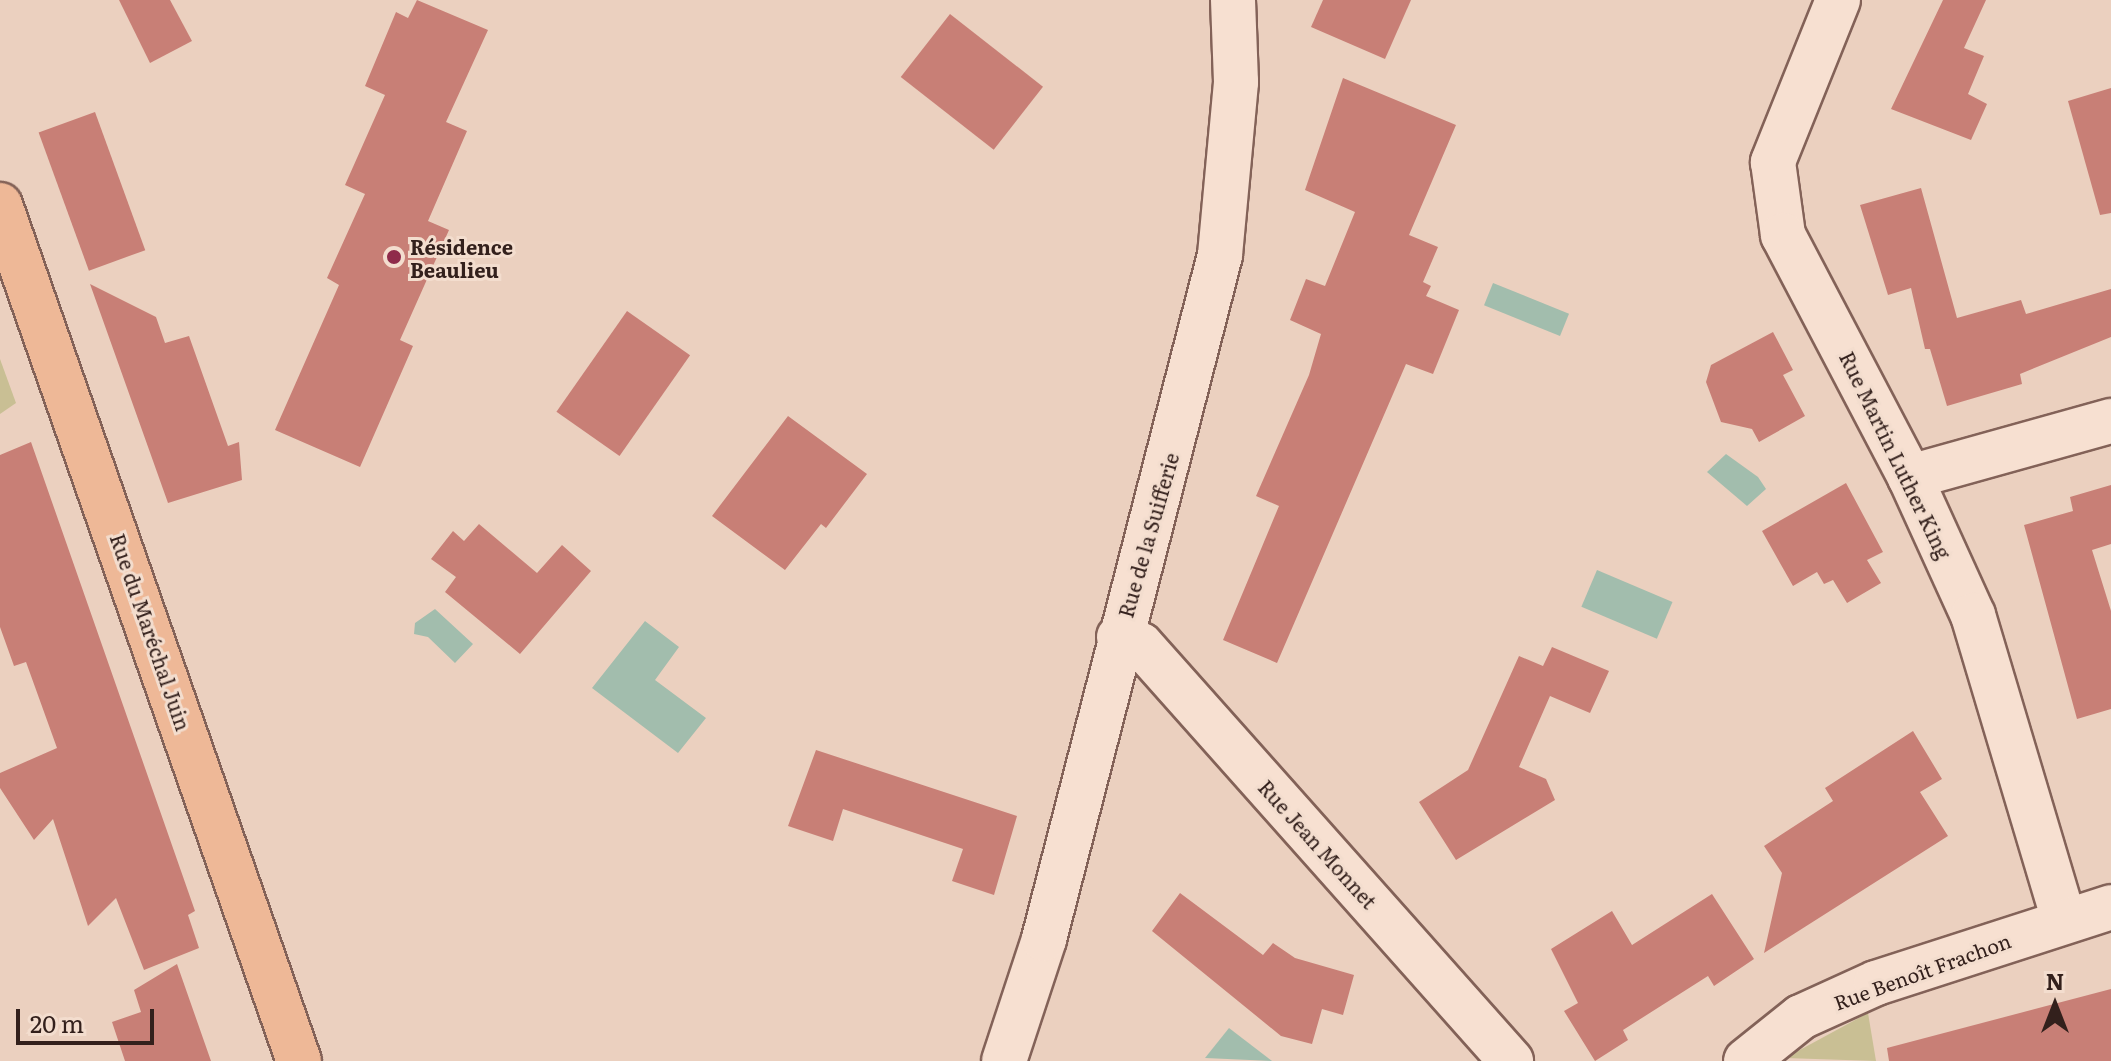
<!DOCTYPE html>
<meta charset="utf-8">
<style>
body{margin:0}
#map{position:relative;width:2111px;height:1061px;overflow:hidden;background:#ebd0bf;font-family:Literata,serif}
div>[style]{position:absolute}
.green>*{inset:0;background:#c9bf94}
.water>*{inset:0;background:#a2bdad;transform-origin:0 0}
.building>*{inset:0;background:#c87f76;transform-origin:0 0}
.roads{filter:drop-shadow(2px 0 #836258) drop-shadow(-2px 0 #836258) drop-shadow(0 2px #836258) drop-shadow(0 -2px #836258)}
.minor>*{height:44px;margin:-22px;padding:0 22px;transform-origin:22px;border-radius:22px;background:#f7e0d1}
.major>*{height:44px;margin:-22px;padding:0 22px;transform-origin:22px;border-radius:22px;background:#eeb897}
.dots>*{width:22px;height:22px;translate:-50% -50%;box-sizing:border-box;border:4px solid #f3ddce;border-radius:50%}
span{translate:-50% -50%;white-space:nowrap;text-align:center;line-height:1.15;-webkit-text-stroke:6px #f3ddce;paint-order:stroke}
.poi-label{font-size:20px;color:#33201c;font-weight:700}
.left{translate:0 -50%;text-align:left}
.street-label{font-size:20px;color:#33201c}
.north{position:absolute;left:2015px;top:965px;width:80px;height:80px;-webkit-text-stroke:6px #f3ddce;paint-order:stroke;rotate:0deg;font-size:22px;font-weight:700;line-height:32px;text-align:center;color:#33201c}
.north::after{content:'';display:block;margin:auto;width:28px;height:36px;background:#33201c;clip-path:polygon(50% 0,100% 100%,50% 72%,0 100%)}
.scale{position:absolute;left:16px;top:1009px;width:138px;height:36px;box-sizing:border-box;border:4px solid #33201c;border-top:0;padding-left:10px;font-size:24px;line-height:28px;white-space:nowrap;color:#33201c;-webkit-text-stroke:6px #f3ddce;paint-order:stroke}
</style>
<div id="map">
<div class="green">
<div style="clip-path:polygon(0 359px,16px 403px,0 414px)"></div>
<div style="clip-path:polygon(1868px 1013px,1876px 1061px,1785px 1058px)"></div>
</div>
<div class="water">
<div style="left:1493px;top:283px;width:82px;height:24px;rotate:22deg"></div>
<div style="clip-path:polygon(1726px 454px,1758px 477px,1766px 489px,1747px 506px,1707px 472px)"></div>
<div style="left:1597px;top:570px;width:82px;height:40px;rotate:23deg"></div>
<div style="clip-path:polygon(435px 609px,473px 644px,455px 663px,428px 637px,414px 634px,415px 623px)"></div>
<div style="clip-path:polygon(645px 621px,679px 647px,655px 680px,706px 718px,678px 753px,592px 688px)"></div>
<div style="clip-path:polygon(1229px 1028px,1272px 1061px,1205px 1058px)"></div>
</div>
<div class="building">
<div style="clip-path:polygon(119px 0,170px 0,192px 41px,150px 63px)"></div>
<div style="clip-path:polygon(417px 0,488px 30px,446px 122px,467px 131px,428px 221px,449px 230px,400px 340px,413px 346px,360px 467px,275px 430px,339px 285px,327px 278px,365px 194px,345px 185px,385px 95px,365px 86px,396px 12px,408px 18px)"></div>
<div style="clip-path:polygon(1323px 0,1411px 0,1385px 59px,1311px 27px)"></div>
<div style="clip-path:polygon(1943px 0,1986px 0,1964px 48px,1984px 56px,1968px 94px,1987px 104px,1971px 140px,1891px 109px)"></div>
<div style="left:950px;top:14px;width:118px;height:80px;rotate:38deg"></div>
<div style="clip-path:polygon(1343px 78px,1456px 125px,1409px 235px,1438px 247px,1423px 282px,1431px 286px,1426px 296px,1459px 310px,1433px 374px,1406px 364px,1277px 663px,1223px 640px,1279px 506px,1256px 496px,1309px 375px,1321px 334px,1290px 320px,1306px 279px,1325px 286px,1355px 212px,1305px 190px)"></div>
<div style="clip-path:polygon(2111px 88px,2111px 213px,2100px 215px,2068px 101px)"></div>
<div style="left:95px;top:112px;width:147px;height:60px;rotate:70deg"></div>
<div style="clip-path:polygon(1921px 188px,1957px 318px,2021px 300px,2026px 314px,2111px 289px,2111px 337px,2020px 374px,2022px 384px,1947px 406px,1930px 349px,1925px 349px,1911px 288px,1888px 295px,1860px 205px)"></div>
<div style="clip-path:polygon(90px 284px,156px 317px,165px 343px,189px 336px,228px 446px,239px 442px,242px 480px,168px 503px)"></div>
<div style="left:627px;top:311px;width:77px;height:123px;rotate:35deg"></div>
<div style="clip-path:polygon(1773px 332px,1793px 370px,1783px 375px,1805px 416px,1759px 442px,1752px 429px,1721px 422px,1706px 382px,1711px 365px)"></div>
<div style="clip-path:polygon(788px 416px,867px 474px,826px 528px,821px 524px,785px 570px,712px 516px)"></div>
<div style="clip-path:polygon(31px 442px,195px 911px,188px 915px,199px 948px,144px 970px,116px 898px,88px 926px,53px 819px,34px 840px,0 788px,0 773px,57px 748px,26px 662px,14px 666px,0 627px,0 455px)"></div>
<div style="clip-path:polygon(1846px 483px,1883px 552px,1867px 560px,1881px 583px,1847px 603px,1833px 580px,1824px 584px,1817px 572px,1793px 586px,1762px 531px)"></div>
<div style="clip-path:polygon(2111px 485px,2111px 544px,2092px 550px,2111px 611px,2111px 709px,2077px 719px,2024px 525px,2073px 511px,2070px 497px)"></div>
<div style="clip-path:polygon(479px 524px,537px 573px,562px 545px,591px 571px,520px 654px,445px 592px,456px 577px,431px 559px,453px 531px,464px 541px)"></div>
<div style="clip-path:polygon(1552px 647px,1609px 671px,1590px 713px,1550px 696px,1519px 767px,1546px 779px,1555px 800px,1456px 860px,1419px 802px,1468px 770px,1519px 656px,1543px 666px)"></div>
<div style="clip-path:polygon(1913px 731px,1942px 779px,1920px 792px,1948px 836px,1764px 953px,1782px 873px,1764px 846px,1833px 801px,1825px 788px)"></div>
<div style="clip-path:polygon(816px 750px,1017px 816px,994px 895px,952px 881px,963px 849px,843px 809px,833px 841px,788px 826px)"></div>
<div style="clip-path:polygon(1180px 893px,1263px 955px,1273px 943px,1295px 958px,1354px 975px,1343px 1015px,1322px 1009px,1312px 1044px,1281px 1036px,1152px 931px)"></div>
<div style="clip-path:polygon(1712px 894px,1754px 959px,1714px 986px,1708px 976px,1623px 1030px,1628px 1040px,1595px 1061px,1564px 1011px,1578px 1003px,1551px 949px,1612px 911px,1632px 945px)"></div>
<div style="clip-path:polygon(177px 964px,211px 1061px,125px 1061px,112px 1022px,141px 1012px,134px 990px)"></div>
<div style="clip-path:polygon(2111px 989px,2111px 1061px,1889px 1061px,1887px 1048px)"></div>
</div>
<div class="roads">
<div class="minor">
<div style="left:1838px;top:0;width:175px;rotate:111.9deg"></div>
<div style="left:1773px;top:162px;width:74px;rotate:82.2deg"></div>
<div style="left:1783px;top:235px;width:273px;rotate:62.3deg"></div>
<div style="left:1910px;top:477px;width:152px;rotate:65.5deg"></div>
<div style="left:1973px;top:615px;width:318px;rotate:73.4deg"></div>
<div style="left:1910px;top:477px;width:209px;rotate:-15.6deg"></div>
<div style="left:1119px;top:637px;width:23px;rotate:20deg"></div>
<div style="left:1141px;top:645px;width:557px;rotate:48.35deg"></div>
<div style="left:1004px;top:1061px;width:128px;rotate:-71.8deg"></div>
<div style="left:1044px;top:939px;width:706px;rotate:-75.57deg"></div>
<div style="left:1220px;top:255px;width:174px;rotate:-84.7deg"></div>
<div style="left:1236px;top:82px;width:82px;rotate:-92.1deg"></div>
<div style="left:1746px;top:1061px;width:70px;rotate:-38.7deg"></div>
<div style="left:1801px;top:1017px;width:82px;rotate:-24.4deg"></div>
<div style="left:1876px;top:983px;width:247px;rotate:-17.9deg"></div>
</div>
<div class="major">
<div style="left:0;top:205px;width:907px;rotate:70.75deg"></div>
</div>
</div>
<div class="dots">
<div style="left:394px;top:257px;background:#8f2b4a"></div>
</div>
<div class="poi-label">
<span class="left" style="left:410px;top:258px">Résidence<br>Beaulieu</span>
</div>
<div class="street-label">
<span style="left:1896px;top:455px;rotate:64deg">Rue Martin Luther King</span>
<span style="left:1148px;top:535px;rotate:-74deg">Rue de la Suifferie</span>
<span style="left:151px;top:632px;rotate:71deg">Rue du Maréchal Juin</span>
<span style="left:1318px;top:844px;rotate:48deg">Rue Jean Monnet</span>
<span style="left:1922px;top:971px;rotate:-20deg">Rue Benoît Frachon</span>
</div>
<div class="north">N</div>
<div class="scale">20 m</div>
</div>
